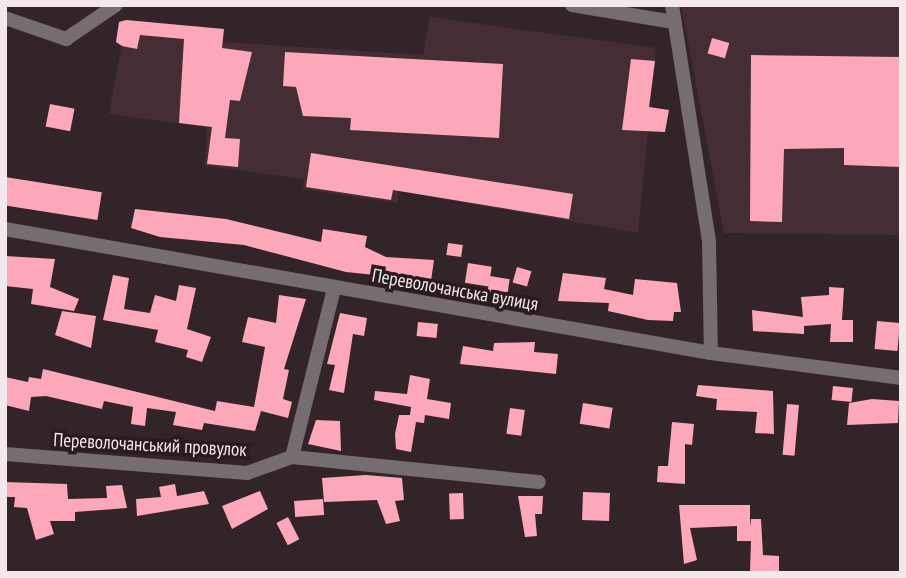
<!DOCTYPE html>
<meta charset="utf-8">
<style>
body{margin:0}
#map{position:relative;width:906px;height:578px;overflow:hidden;background:#332428;font-family:"PT Sans Narrow",sans-serif}
div>[style]{position:absolute}
.built>*{inset:0;background:#442e33}
.building>*{inset:0;background:#fda7bb;transform-origin:0 0}
.street>*{height:14px;margin:-7px;padding:0 7px;transform-origin:7px;border-radius:7px;background:#756d6f}
span{translate:-50% -50%;white-space:nowrap;text-align:center;line-height:1.15;-webkit-text-stroke:7px #291b1e;paint-order:stroke}
.street-label{font-size:19px;color:#f3e9eb}
.frame{position:absolute;inset:0;border:7px solid #f3e9eb;pointer-events:none}
</style>
<div id="map">
<div class="built">
<div style="clip-path:polygon(681px 5px,901px 5px,901px 235px,724px 233px)"></div>
<div style="clip-path:polygon(430px 17px,656px 48px,638px 233px,399px 191px,397px 203px,303px 189px,304px 179px,205px 166px,207px 127px,109px 114px,122px 43px,116px 42px,119px 22px,224px 29px,223px 42px,423px 55px)"></div>
</div>
<div class="building">
<div style="clip-path:polygon(126px 20px,224px 29px,222px 48px,252px 52px,240px 101px,230px 100px,225px 138px,240px 139px,238px 167px,207px 164px,212px 127px,179px 123px,184px 39px,140px 35px,137px 49px,122px 46px,116px 42px,119px 22px)"></div>
<div style="left:712px;top:38px;width:18px;height:16px;rotate:16deg"></div>
<div style="clip-path:polygon(285px 52px,503px 64px,499px 138px,350px 130px,351px 118px,303px 116px,296px 87px,283px 86px)"></div>
<div style="clip-path:polygon(751px 55px,901px 57px,901px 167px,844px 165px,844px 148px,784px 149px,782px 222px,750px 221px)"></div>
<div style="clip-path:polygon(631px 59px,655px 61px,649px 107px,669px 110px,665px 132px,622px 130px)"></div>
<div style="left:50px;top:104px;width:25px;height:23px;rotate:11deg"></div>
<div style="clip-path:polygon(311px 153px,573px 194px,569px 219px,393px 190px,391px 200px,306px 187px)"></div>
<div style="left:5px;top:177px;width:98px;height:28px;rotate:9deg"></div>
<div style="clip-path:polygon(135px 209px,226px 219px,321px 242px,323px 229px,367px 236px,365px 247px,386px 257px,434px 260px,431px 281px,346px 272px,244px 245px,160px 237px,131px 228px)"></div>
<div style="left:448px;top:243px;width:15px;height:12px;rotate:8deg"></div>
<div style="clip-path:polygon(5px 256px,55px 259px,50px 287px,79px 299px,74px 311px,31px 304px,33px 289px,5px 286px)"></div>
<div style="left:468px;top:263px;width:24px;height:20px;rotate:9deg"></div>
<div style="left:517px;top:267px;width:15px;height:16px;rotate:16deg"></div>
<div style="clip-path:polygon(563px 273px,606px 278px,604px 289px,633px 295px,635px 279px,677px 283px,681px 312px,674px 312px,673px 321px,648px 320px,608px 311px,609px 303px,558px 301px)"></div>
<div style="clip-path:polygon(113px 275px,129px 278px,124px 309px,150px 313px,155px 295px,176px 301px,179px 285px,196px 288px,187px 329px,211px 337px,202px 362px,186px 357px,188px 350px,155px 342px,158px 330px,103px 320px)"></div>
<div style="left:490px;top:276px;width:20px;height:16px;rotate:9deg"></div>
<div style="clip-path:polygon(829px 287px,844px 288px,842px 320px,853px 320px,853px 342px,830px 342px,831px 324px,804px 326px,804px 334px,753px 331px,752px 310px,803px 317px,801px 297px,829px 295px)"></div>
<div style="clip-path:polygon(279px 295px,306px 299px,284px 369px,289px 370px,283px 399px,292px 402px,288px 418px,261px 411px,255px 431px,204px 423px,202px 430px,173px 425px,176px 412px,147px 408px,145px 426px,131px 424px,133px 407px,104px 401px,102px 409px,46px 396px,31px 397px,29px 411px,5px 405px,5px 377px,28px 382px,29px 377px,41px 379px,43px 369px,215px 411px,217px 401px,254px 407px,265px 347px,242px 342px,248px 317px,276px 323px)"></div>
<div style="clip-path:polygon(62px 311px,96px 316px,91px 348px,55px 335px)"></div>
<div style="clip-path:polygon(340px 313px,367px 318px,364px 336px,353px 334px,344px 393px,329px 390px,335px 365px,327px 364px)"></div>
<div style="left:877px;top:321px;width:23px;height:28px;rotate:5deg"></div>
<div style="left:418px;top:322px;width:20px;height:14px;rotate:6deg"></div>
<div style="clip-path:polygon(535px 342px,534px 352px,558px 354px,556px 374px,460px 364px,463px 346px,493px 351px,494px 343px)"></div>
<div style="clip-path:polygon(410px 375px,430px 379px,427px 399px,451px 403px,449px 419px,425px 415px,424px 423px,416px 422px,411px 452px,396px 449px,395px 434px,399px 415px,410px 415px,411px 407px,374px 400px,375px 391px,407px 394px)"></div>
<div style="clip-path:polygon(698px 385px,773px 391px,774px 434px,755px 433px,757px 412px,716px 410px,717px 399px,696px 396px)"></div>
<div style="left:833px;top:386px;width:20px;height:14px;rotate:6deg"></div>
<div style="clip-path:polygon(872px 399px,899px 401px,898px 423px,847px 425px,849px 403px)"></div>
<div style="left:583px;top:403px;width:30px;height:21px;rotate:9deg"></div>
<div style="left:787px;top:404px;width:12px;height:51px;rotate:5deg"></div>
<div style="left:510px;top:408px;width:15px;height:26px;rotate:8deg"></div>
<div style="clip-path:polygon(316px 420px,340px 421px,341px 451px,308px 444px)"></div>
<div style="clip-path:polygon(672px 422px,694px 424px,692px 445px,685px 444px,685px 484px,657px 482px,658px 466px,668px 466px)"></div>
<div style="clip-path:polygon(366px 475px,402px 478px,404px 500px,395px 501px,400px 521px,386px 524px,377px 500px,324px 502px,322px 478px)"></div>
<div style="clip-path:polygon(5px 482px,67px 484px,68px 499px,107px 498px,106px 486px,122px 485px,127px 508px,75px 512px,75px 521px,50px 521px,54px 534px,36px 540px,27px 508px,14px 507px,15px 497px,5px 497px)"></div>
<div style="clip-path:polygon(175px 484px,177px 496px,204px 491px,209px 504px,137px 516px,136px 499px,161px 497px,159px 487px)"></div>
<div style="clip-path:polygon(260px 491px,268px 509px,232px 529px,222px 506px)"></div>
<div style="left:583px;top:492px;width:27px;height:28px;rotate:2deg"></div>
<div style="left:463px;top:493px;width:26px;height:14px;rotate:88deg"></div>
<div style="clip-path:polygon(518px 496px,543px 496px,542px 514px,535px 514px,537px 536px,525px 537px)"></div>
<div style="left:323px;top:499px;width:16px;height:29px;rotate:86deg"></div>
<div style="clip-path:polygon(679px 505px,750px 505px,750px 527px,751px 519px,761px 519px,763px 555px,779px 556px,779px 571px,750px 571px,751px 541px,737px 541px,737px 526px,690px 528px,697px 560px,684px 564px)"></div>
<div style="left:288px;top:517px;width:25px;height:13px;rotate:63deg"></div>
</div>
<div class="street">
<div style="left:572px;top:5px;width:103px;rotate:9.5deg"></div>
<div style="left:672px;top:5px;width:240px;rotate:81.1deg"></div>
<div style="left:709px;top:242px;width:111px;rotate:89deg"></div>
<div style="left:5px;top:18px;width:65px;rotate:19deg"></div>
<div style="left:66px;top:39px;width:60px;rotate:-34.2deg"></div>
<div style="left:5px;top:229px;width:717px;rotate:9.96deg"></div>
<div style="left:711px;top:353px;width:192px;rotate:7.5deg"></div>
<div style="left:5px;top:454px;width:243px;rotate:4.5deg"></div>
<div style="left:247px;top:473px;width:48px;rotate:-19.6deg"></div>
<div style="left:292px;top:457px;width:248px;rotate:5.8deg"></div>
<div style="left:292px;top:457px;width:173px;rotate:-76deg"></div>
</div>
<div class="street-label">
<span style="left:455px;top:290px;rotate:10deg">Переволочанська вулиця</span>
<span style="left:150px;top:445px;rotate:3deg">Переволочанський провулок</span>
</div>
<div class="frame"></div>
</div>
